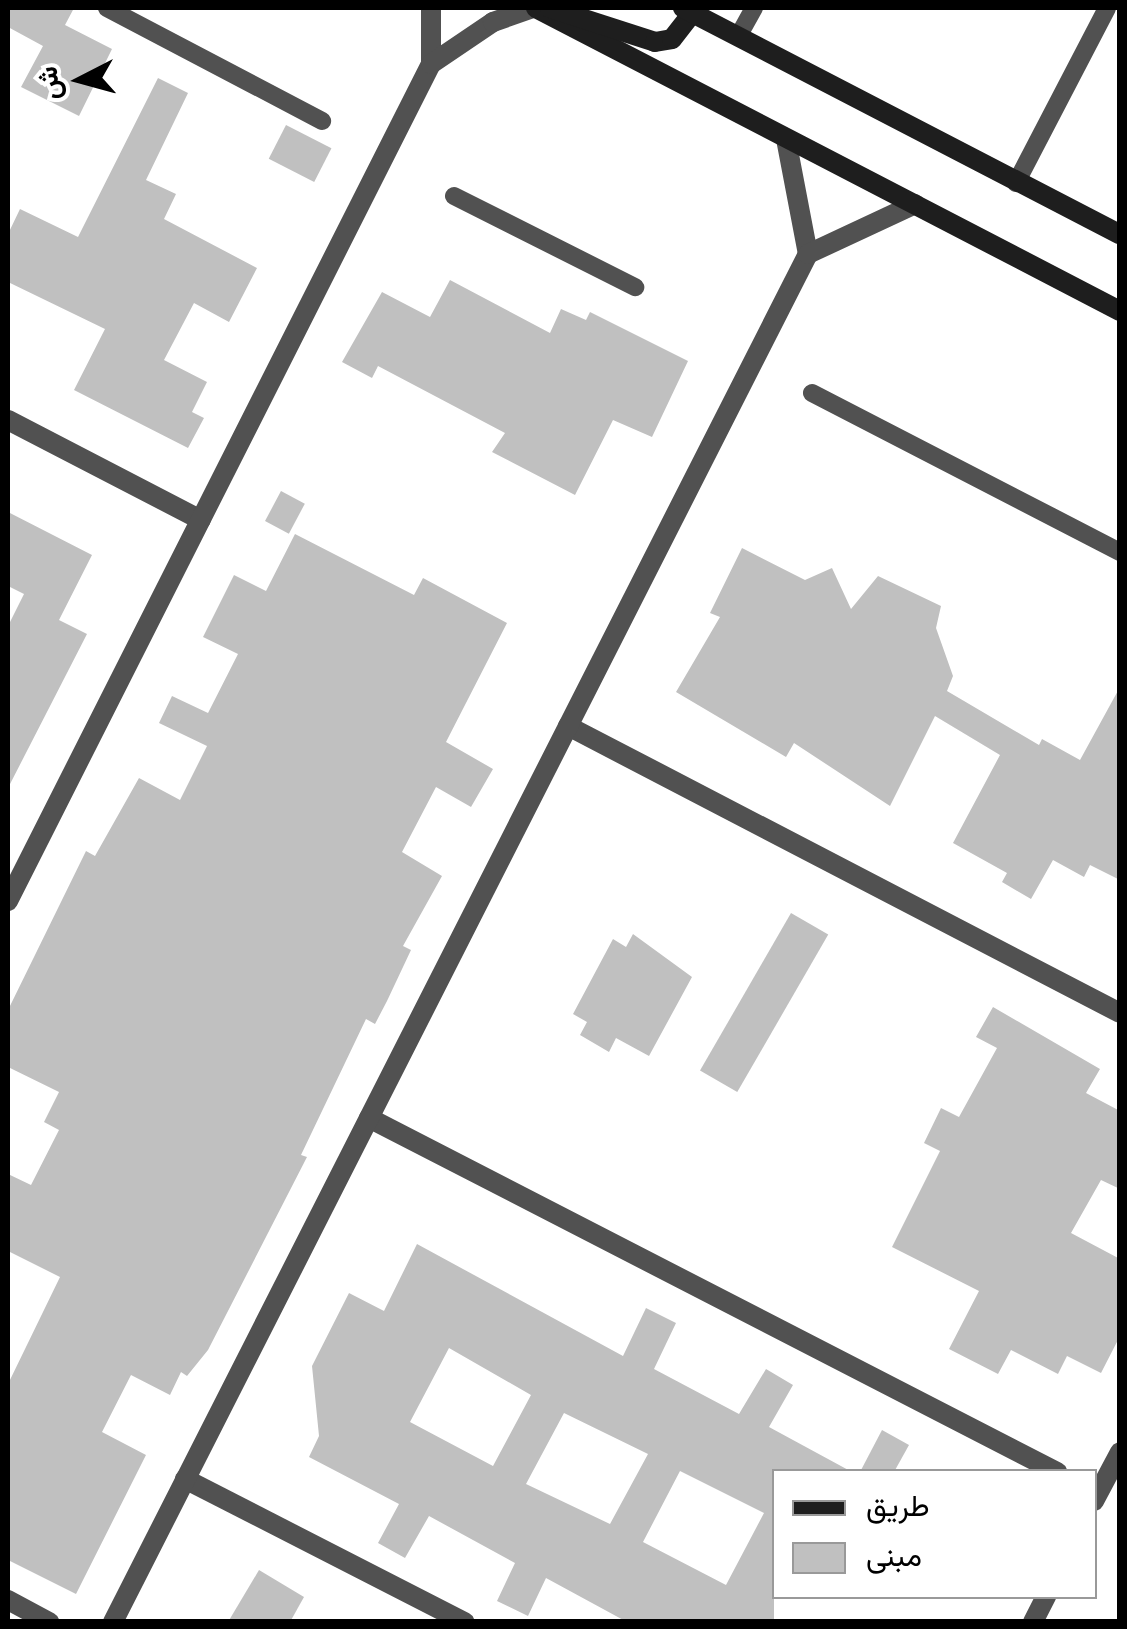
<!DOCTYPE html>
<meta charset="utf-8">
<style>
body{margin:0}
#map{position:relative;width:1127px;height:1629px;overflow:hidden;background:#fff;font-family:"Alegreya Sans",Vazirmatn,sans-serif}
div>[style]{position:absolute}
.building>*{inset:0;background:#c0c0c0;transform-origin:0 0}
.service>*{height:18px;margin:-9px;padding:0 9px;transform-origin:9px;border-radius:9px;background:#515151}
.minor>*{height:20px;margin:-10px;padding:0 10px;transform-origin:10px;border-radius:10px;background:#515151}
.secondary>*{height:20px;margin:-10px;padding:0 10px;transform-origin:10px;border-radius:10px;background:#1e1e1e}
span{translate:-50% -50%;white-space:nowrap;text-align:center;line-height:1.15;-webkit-text-stroke:8px #fff;paint-order:stroke}
.frame{position:absolute;inset:0;border:10px solid #000;pointer-events:none}
.legend{position:absolute;left:772px;top:1469px;width:325px;height:130px;box-sizing:border-box;background:#fff;border:2px solid #999;margin:0;padding:12px 18px;list-style:none;font-size:30px;color:#000}
.legend li{display:flex;align-items:center;gap:20px;height:50px}
.legend b{width:50px;border:2px solid #999}
.north{position:absolute;left:30px;top:30px;width:100px;height:100px;-webkit-text-stroke:8px #fff;paint-order:stroke;rotate:264deg;font-size:28px;font-weight:700;line-height:40px;text-align:center;color:#000}
.north::after{content:'';display:block;margin:auto;width:35px;height:45px;background:#000;clip-path:polygon(50% 0,100% 100%,50% 72%,0 100%)}
</style>
<div id="map">
<div class="building">
<div style="clip-path:polygon(8px 8px,74px 8px,65px 25px,112px 49px,79px 116px,21px 87px,43px 46px,8px 27px)"></div>
<div style="clip-path:polygon(158px 78px,188px 93px,146px 180px,176px 194px,164px 219px,257px 268px,229px 322px,194px 303px,164px 360px,207px 382px,192px 412px,204px 418px,188px 448px,74px 390px,105px 329px,8px 282px,8px 234px,20px 209px,78px 237px)"></div>
<div style="left:286px;top:125px;width:51px;height:38px;rotate:27deg"></div>
<div style="clip-path:polygon(450px 280px,550px 333px,561px 309px,586px 320px,590px 312px,688px 361px,652px 437px,613px 420px,575px 495px,492px 452px,505px 433px,378px 366px,372px 378px,342px 362px,382px 292px,430px 317px)"></div>
<div style="left:281px;top:491px;width:27px;height:34px;rotate:28deg"></div>
<div style="clip-path:polygon(8px 512px,92px 555px,59px 620px,87px 634px,8px 788px,8px 626px,24px 594px,8px 586px)"></div>
<div style="clip-path:polygon(295px 534px,414px 595px,423px 578px,507px 623px,446px 742px,493px 769px,471px 807px,436px 787px,402px 852px,442px 876px,403px 946px,411px 950px,387px 1001px,375px 1024px,366px 1019px,301px 1155px,307px 1157px,208px 1350px,187px 1376px,181px 1372px,170px 1395px,131px 1375px,102px 1432px,146px 1455px,76px 1594px,8px 1560px,8px 1384px,60px 1277px,8px 1251px,8px 1174px,31px 1185px,59px 1130px,44px 1122px,59px 1092px,8px 1067px,8px 1010px,86px 851px,95px 856px,139px 778px,180px 800px,207px 746px,159px 723px,172px 696px,208px 713px,238px 654px,203px 637px,234px 575px,266px 591px)"></div>
<div style="clip-path:polygon(742px 548px,805px 580px,832px 568px,851px 609px,878px 576px,941px 606px,936px 628px,953px 676px,947px 691px,1039px 745px,1042px 739px,1080px 760px,1120px 687px,1120px 880px,1090px 865px,1084px 877px,1053px 860px,1031px 899px,1002px 882px,1007px 873px,953px 843px,1000px 755px,935px 716px,890px 806px,794px 743px,786px 757px,676px 692px,720px 617px,710px 613px)"></div>
<div style="left:791px;top:913px;width:43px;height:182px;rotate:30deg"></div>
<div style="clip-path:polygon(633px 934px,692px 977px,649px 1056px,616px 1038px,609px 1052px,580px 1035px,587px 1022px,573px 1014px,613px 939px,626px 947px)"></div>
<div style="clip-path:polygon(993px 1007px,1100px 1069px,1086px 1093px,1120px 1111px,1120px 1189px,1101px 1180px,1071px 1233px,1120px 1259px,1120px 1336px,1101px 1373px,1067px 1356px,1058px 1374px,1011px 1350px,998px 1374px,949px 1349px,979px 1291px,892px 1247px,940px 1151px,924px 1143px,941px 1108px,959px 1117px,997px 1048px,976px 1037px)"></div>
<div style="clip-path:polygon(evenodd,417px 1244px,623px 1356px,646px 1308px,676px 1323px,654px 1369px,739px 1414px,766px 1369px,793px 1385px,769px 1427px,852px 1472px,774px 1472px,774px 1622px,627px 1622px,546px 1578px,528px 1616px,497px 1601px,515px 1563px,429px 1516px,405px 1558px,378px 1543px,399px 1504px,309px 1457px,319px 1436px,312px 1366px,349px 1293px,384px 1311px,417px 1244px,449px 1348px,531px 1395px,493px 1466px,410px 1422px,449px 1348px,417px 1244px,564px 1413px,648px 1454px,610px 1524px,526px 1484px,564px 1413px,417px 1244px,680px 1471px,764px 1513px,726px 1585px,643px 1542px,680px 1471px)"></div>
<div style="clip-path:polygon(882px 1430px,909px 1445px,894px 1472px,860px 1472px)"></div>
<div style="clip-path:polygon(259px 1570px,304px 1597px,290px 1622px,228px 1622px)"></div>
</div>
<div class="service">
<div style="left:107px;top:8px;width:243px;rotate:27.7deg"></div>
<div style="left:739px;top:35px;width:31px;rotate:-61deg"></div>
<div style="left:1016px;top:183px;width:197px;rotate:-62.5deg"></div>
<div style="left:454px;top:196px;width:203px;rotate:26.7deg"></div>
<div style="left:812px;top:393px;width:347px;rotate:27.3deg"></div>
</div>
<div class="minor">
<div style="left:431px;top:8px;width:56px;rotate:90deg"></div>
<div style="left:786px;top:139px;width:117px;rotate:79.2deg"></div>
<div style="left:8px;top:420px;width:217px;rotate:27.4deg"></div>
<div style="left:568px;top:726px;width:622px;rotate:27.47deg"></div>
<div style="left:8px;top:901px;width:938px;rotate:-63.19deg"></div>
<div style="left:431px;top:64px;width:75px;rotate:-34.1deg"></div>
<div style="left:493px;top:22px;width:42px;rotate:-19.3deg"></div>
<div style="left:369px;top:1118px;width:774px;rotate:27.23deg"></div>
<div style="left:185px;top:1479px;width:314px;rotate:27.1deg"></div>
<div style="left:1094px;top:1501px;width:55px;rotate:-62deg"></div>
<div style="left:8px;top:1600px;width:47px;rotate:28.2deg"></div>
<div style="left:113px;top:1622px;width:1534px;rotate:-63.07deg"></div>
<div style="left:808px;top:254px;width:118px;rotate:-25deg"></div>
<div style="left:1033px;top:1622px;width:29px;rotate:-63deg"></div>
</div>
<div class="secondary">
<div style="left:536px;top:8px;width:658px;rotate:27.42deg"></div>
<div style="left:550px;top:8px;width:110px;rotate:17.9deg"></div>
<div style="left:655px;top:42px;width:17px;rotate:-10deg"></div>
<div style="left:672px;top:39px;width:34px;rotate:-52deg"></div>
<div style="left:683px;top:8px;width:492px;rotate:27.4deg"></div>
</div>
<div class="frame"></div>
<ul class="legend">
<li><b style="height:12px;background:#1e1e1e"></b>طريق</li>
<li><b style="height:28px;background:#c0c0c0"></b>مبنى</li>
</ul>
<div class="north">ش</div>
</div>
